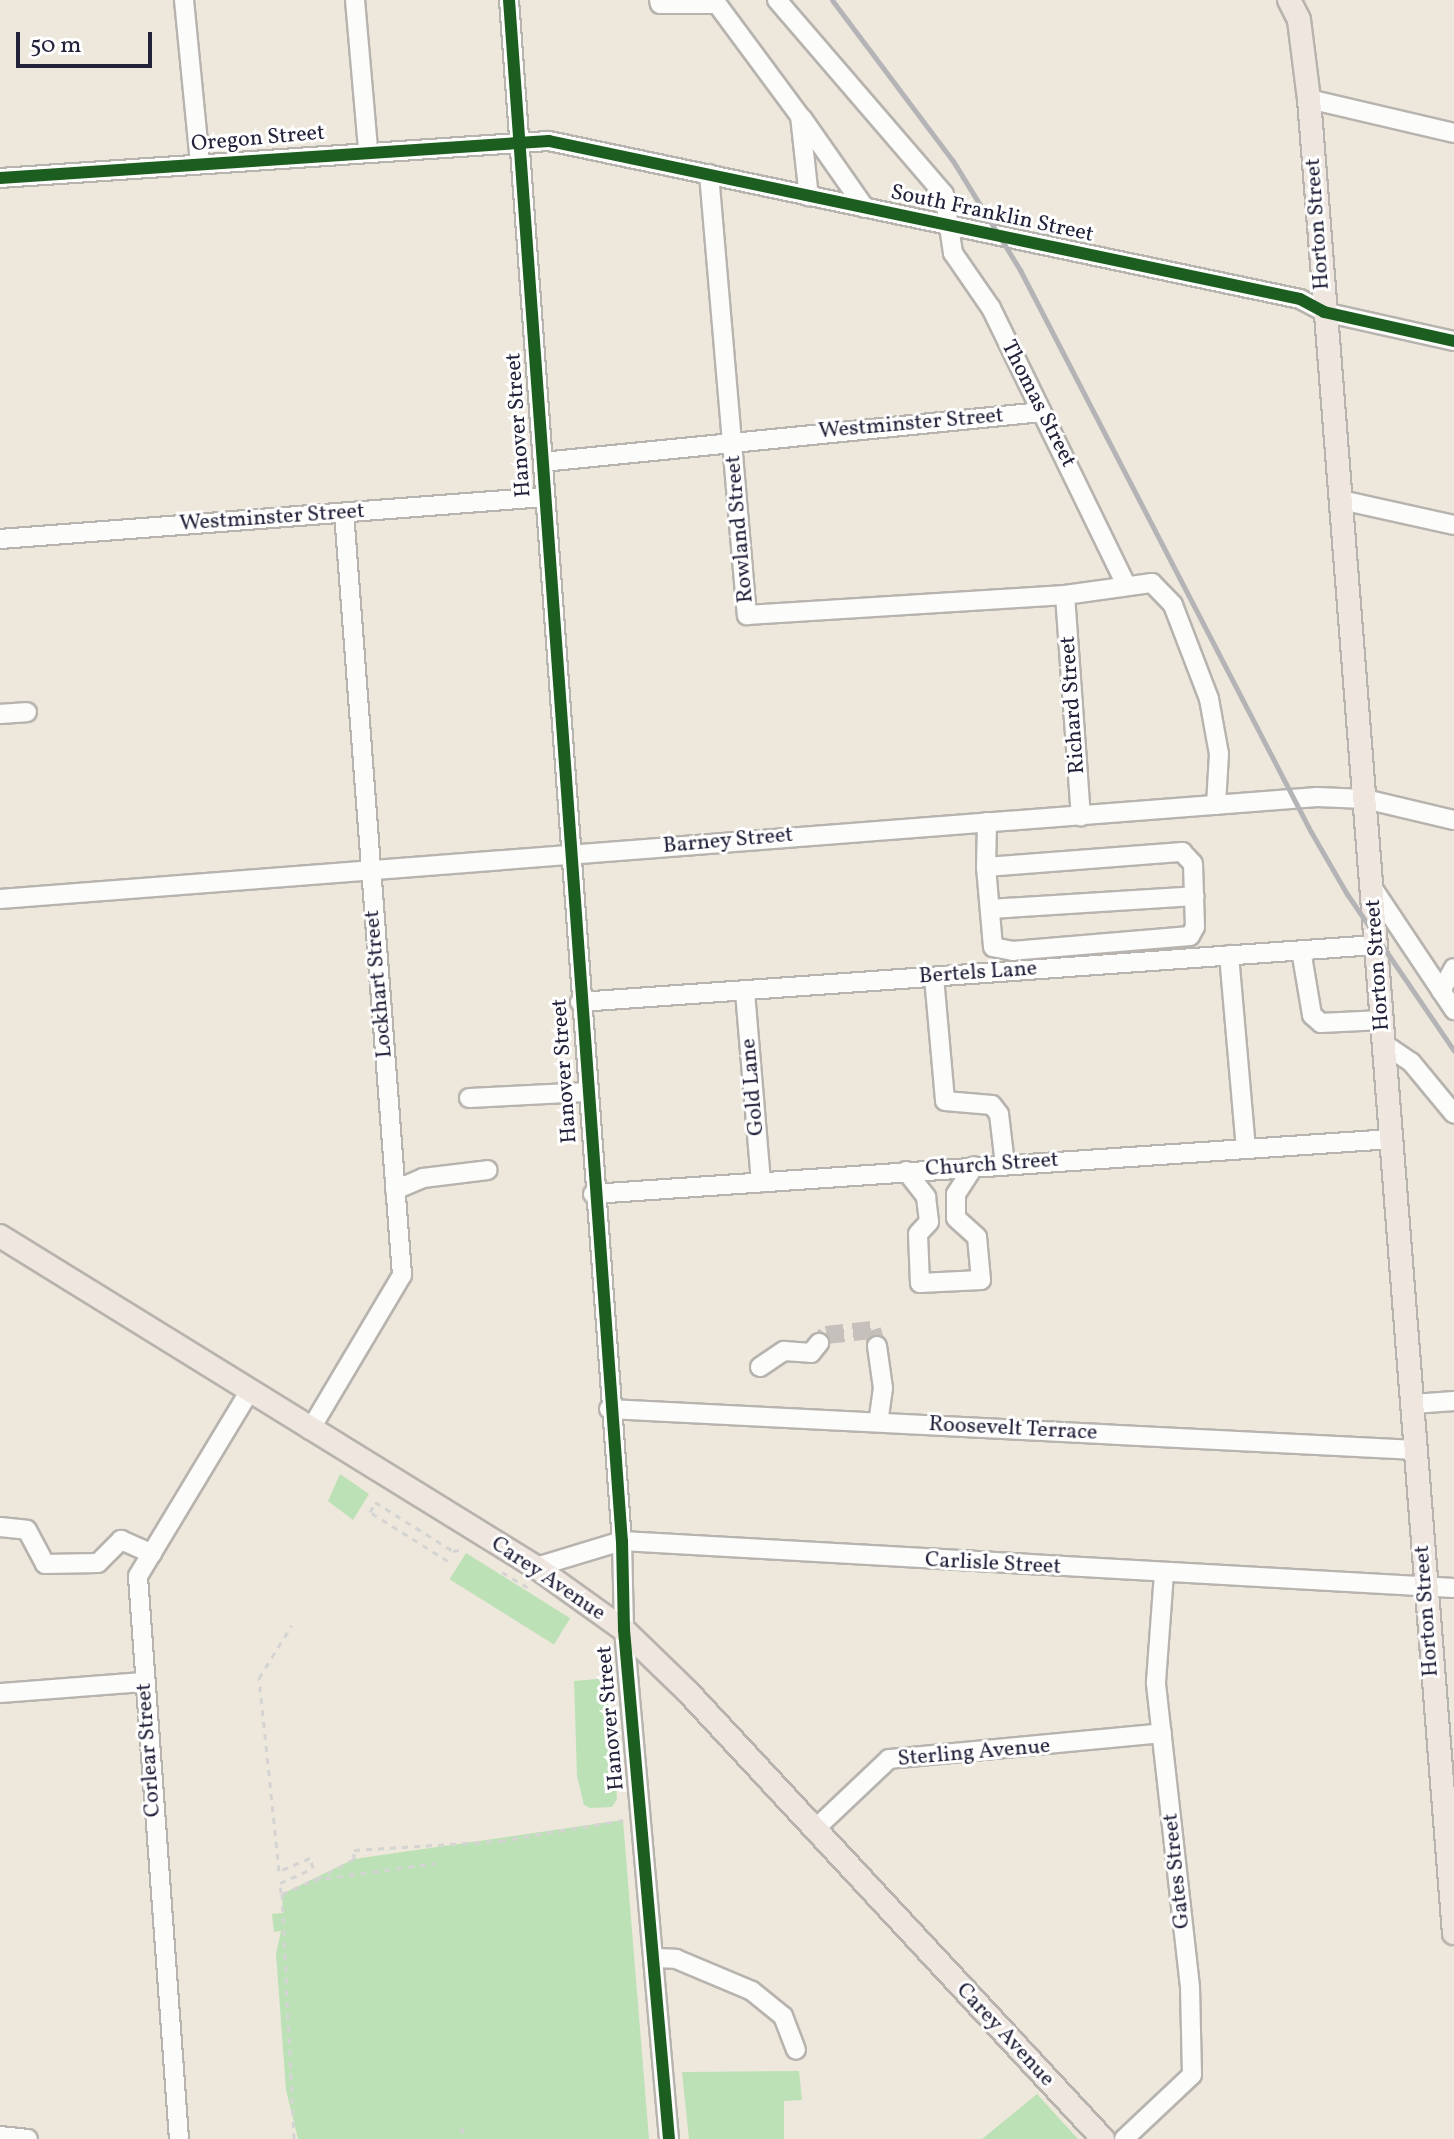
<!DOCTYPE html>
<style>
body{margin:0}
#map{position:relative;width:1454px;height:2139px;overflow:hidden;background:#eee8dc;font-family:Vollkorn,serif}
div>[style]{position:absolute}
.green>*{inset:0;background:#bce1b6;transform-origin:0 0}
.minor-tunnel>*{height:18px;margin-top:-9px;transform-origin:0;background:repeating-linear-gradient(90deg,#c5c0bc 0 18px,transparent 0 27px)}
.path>*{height:3px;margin-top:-1.5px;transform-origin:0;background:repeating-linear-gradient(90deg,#d4d4d2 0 6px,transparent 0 12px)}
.roads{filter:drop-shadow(2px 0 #b7b3ae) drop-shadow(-2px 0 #b7b3ae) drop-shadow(0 2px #b7b3ae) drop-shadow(0 -2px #b7b3ae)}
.minor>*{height:18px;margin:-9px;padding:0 9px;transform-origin:9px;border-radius:9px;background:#fcfcfa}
.major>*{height:22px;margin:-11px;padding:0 11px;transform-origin:11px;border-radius:11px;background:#eee6df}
.rail>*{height:5px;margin:-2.5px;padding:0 2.5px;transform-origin:2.5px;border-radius:2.5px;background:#b4b3b5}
.cycleway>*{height:12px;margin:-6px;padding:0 6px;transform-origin:6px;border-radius:6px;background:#1b5e20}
span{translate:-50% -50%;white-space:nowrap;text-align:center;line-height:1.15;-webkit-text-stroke:6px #fff;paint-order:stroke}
.street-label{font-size:22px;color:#22223b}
.scale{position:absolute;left:16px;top:32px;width:136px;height:36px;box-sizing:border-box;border:4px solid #22223b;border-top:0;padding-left:10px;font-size:24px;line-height:28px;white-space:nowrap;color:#22223b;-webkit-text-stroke:6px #fff;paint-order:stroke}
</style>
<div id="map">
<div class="green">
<div style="clip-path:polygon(340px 1474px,369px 1494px,353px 1520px,328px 1501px)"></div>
<div style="left:466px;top:1553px;width:123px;height:31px;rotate:32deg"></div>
<div style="clip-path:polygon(608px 1678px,617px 1799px,612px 1807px,590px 1808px,584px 1805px,577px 1776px,574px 1681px)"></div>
<div style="clip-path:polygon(623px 1820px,649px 2139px,298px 2139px,286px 2090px,276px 1954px,281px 1931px,274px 1932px,272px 1914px,283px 1913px,282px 1894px,354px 1859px)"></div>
<div style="clip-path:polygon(799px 2071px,802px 2100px,784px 2101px,784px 2139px,689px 2139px,682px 2072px)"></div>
<div style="clip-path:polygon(1037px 2094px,1078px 2139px,982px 2139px)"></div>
</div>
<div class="minor-tunnel">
<div style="left:819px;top:1343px;width:11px;rotate:-49deg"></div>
<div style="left:826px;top:1335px;width:46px;rotate:-6.2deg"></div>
<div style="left:872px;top:1330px;width:17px;rotate:73deg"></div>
</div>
<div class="path">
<div style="left:448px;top:1561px;width:92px;rotate:-147.9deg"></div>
<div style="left:370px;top:1512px;width:11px;rotate:-63deg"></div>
<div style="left:375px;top:1502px;width:92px;rotate:32.1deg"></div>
<div style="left:453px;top:1551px;width:12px;rotate:-9deg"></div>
<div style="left:502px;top:1572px;width:33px;rotate:31deg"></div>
<div style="left:317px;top:1879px;width:42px;rotate:-28.4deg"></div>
<div style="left:354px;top:1859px;width:9px;rotate:-90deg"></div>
<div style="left:354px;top:1850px;width:146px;rotate:-3.5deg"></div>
<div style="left:500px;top:1841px;width:125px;rotate:-9.7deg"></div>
<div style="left:281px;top:1893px;width:10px;rotate:-96deg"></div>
<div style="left:280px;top:1883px;width:36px;rotate:-24deg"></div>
<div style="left:313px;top:1868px;width:10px;rotate:-107deg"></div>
<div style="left:310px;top:1858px;width:34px;rotate:157deg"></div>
<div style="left:279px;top:1871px;width:194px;rotate:-95.9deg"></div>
<div style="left:259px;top:1678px;width:62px;rotate:-58.1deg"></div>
<div style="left:462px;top:2127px;width:12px;rotate:85deg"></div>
<div style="left:294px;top:2139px;width:245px;rotate:-92.8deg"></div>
<div style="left:282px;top:1894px;width:34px;rotate:-24deg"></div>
<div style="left:313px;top:1880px;width:124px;rotate:-7.9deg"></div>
</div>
<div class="roads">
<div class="minor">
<div style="left:184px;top:0;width:164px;rotate:84.4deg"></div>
<div style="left:355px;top:0;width:151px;rotate:85deg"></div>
<div style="left:509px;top:0;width:1545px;rotate:85.81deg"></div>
<div style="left:622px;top:1541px;width:89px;rotate:88.7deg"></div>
<div style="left:624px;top:1630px;width:511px;rotate:84.95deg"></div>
<div style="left:659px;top:0;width:4px;rotate:76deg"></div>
<div style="left:660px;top:4px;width:57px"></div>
<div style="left:717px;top:4px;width:139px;rotate:53.5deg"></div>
<div style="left:800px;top:116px;width:81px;rotate:83.7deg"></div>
<div style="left:777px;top:0;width:256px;rotate:49.3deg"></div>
<div style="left:944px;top:194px;width:60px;rotate:81.3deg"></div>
<div style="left:953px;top:253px;width:67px;rotate:55.4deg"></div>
<div style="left:991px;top:308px;width:306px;rotate:64deg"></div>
<div style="left:1309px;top:99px;width:149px;rotate:13.2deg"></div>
<div style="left:802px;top:118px;width:110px;rotate:55deg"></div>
<div style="left:709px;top:174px;width:443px;rotate:85.1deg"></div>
<div style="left:747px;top:615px;width:319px;rotate:-3.6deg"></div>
<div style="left:1065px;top:595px;width:88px;rotate:-7.9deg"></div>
<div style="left:1152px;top:583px;width:30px;rotate:46deg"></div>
<div style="left:1173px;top:605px;width:101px;rotate:69deg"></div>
<div style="left:1209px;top:699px;width:56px;rotate:79.7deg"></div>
<div style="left:1219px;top:754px;width:51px;rotate:93.4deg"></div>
<div style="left:0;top:178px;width:550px;rotate:-3.86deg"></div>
<div style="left:549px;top:141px;width:767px;rotate:11.88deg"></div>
<div style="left:1300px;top:299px;width:27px;rotate:28deg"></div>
<div style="left:1324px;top:312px;width:133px;rotate:12.6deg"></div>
<div style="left:543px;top:462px;width:501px;rotate:-5.73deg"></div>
<div style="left:1341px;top:500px;width:116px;rotate:12.5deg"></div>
<div style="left:0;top:539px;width:546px;rotate:-4.41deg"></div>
<div style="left:1065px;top:595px;width:222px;rotate:85.9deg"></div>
<div style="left:0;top:714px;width:27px;rotate:-4deg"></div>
<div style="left:986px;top:867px;width:197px;rotate:-4.4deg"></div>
<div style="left:1182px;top:852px;width:16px;rotate:47deg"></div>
<div style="left:1193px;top:864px;width:63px;rotate:88.2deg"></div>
<div style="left:1195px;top:927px;width:10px;rotate:119deg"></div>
<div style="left:1190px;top:936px;width:178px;rotate:175.2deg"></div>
<div style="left:1013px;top:951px;width:20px;rotate:-169deg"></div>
<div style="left:993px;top:947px;width:80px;rotate:-95deg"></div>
<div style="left:986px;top:867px;width:45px;rotate:-88.7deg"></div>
<div style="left:1372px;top:887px;width:148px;rotate:56.3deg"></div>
<div style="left:0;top:899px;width:1321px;rotate:-4.43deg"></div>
<div style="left:1317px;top:797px;width:48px;rotate:2.4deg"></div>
<div style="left:1365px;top:799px;width:91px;rotate:13.3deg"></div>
<div style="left:990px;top:909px;width:205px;rotate:-3.6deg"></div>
<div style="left:1301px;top:950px;width:66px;rotate:80.4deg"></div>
<div style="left:1312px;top:1015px;width:12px;rotate:42deg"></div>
<div style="left:1321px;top:1023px;width:61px;rotate:-2.8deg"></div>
<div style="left:1229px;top:955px;width:194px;rotate:85deg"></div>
<div style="left:934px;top:977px;width:124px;rotate:84.9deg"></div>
<div style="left:945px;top:1101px;width:47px;rotate:4.9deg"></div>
<div style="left:992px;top:1105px;width:11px;rotate:52deg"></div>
<div style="left:999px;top:1114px;width:50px;rotate:83.2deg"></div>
<div style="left:1441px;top:991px;width:26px;rotate:-61deg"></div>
<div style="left:745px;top:992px;width:191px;rotate:85.2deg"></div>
<div style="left:580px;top:1002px;width:798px;rotate:-4.1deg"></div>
<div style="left:1384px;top:1044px;width:32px;rotate:34deg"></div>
<div style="left:1411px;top:1062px;width:67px;rotate:50.4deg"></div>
<div style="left:469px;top:1098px;width:117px;rotate:-2.9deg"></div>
<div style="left:906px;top:1171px;width:33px;rotate:52deg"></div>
<div style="left:926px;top:1197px;width:25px;rotate:83deg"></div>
<div style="left:929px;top:1222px;width:16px;rotate:133deg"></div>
<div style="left:918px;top:1234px;width:49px;rotate:87.7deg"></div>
<div style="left:920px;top:1283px;width:61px;rotate:-2.8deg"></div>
<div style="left:981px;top:1280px;width:43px;rotate:-95.3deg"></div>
<div style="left:977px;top:1237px;width:28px;rotate:-138deg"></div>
<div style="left:956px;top:1218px;width:24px;rotate:-90deg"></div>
<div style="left:956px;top:1194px;width:33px;rotate:-57deg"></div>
<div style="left:395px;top:1190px;width:30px;rotate:-23deg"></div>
<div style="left:423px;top:1178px;width:65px;rotate:-7deg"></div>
<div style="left:593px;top:1194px;width:801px;rotate:-3.94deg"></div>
<div style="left:877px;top:1346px;width:42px;rotate:81.9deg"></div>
<div style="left:883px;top:1388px;width:34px;rotate:98deg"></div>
<div style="left:760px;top:1367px;width:29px;rotate:-34deg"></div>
<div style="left:784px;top:1351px;width:27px;rotate:4deg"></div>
<div style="left:811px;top:1353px;width:13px;rotate:-51deg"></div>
<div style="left:1413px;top:1404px;width:41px;rotate:-4.2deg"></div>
<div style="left:609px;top:1409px;width:808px;rotate:2.91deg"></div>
<div style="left:310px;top:1430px;width:180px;rotate:-59.3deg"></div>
<div style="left:402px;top:1275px;width:764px;rotate:-94.35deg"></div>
<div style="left:0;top:1527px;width:27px;rotate:6deg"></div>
<div style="left:27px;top:1530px;width:38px;rotate:62deg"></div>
<div style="left:45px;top:1564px;width:53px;rotate:-1.1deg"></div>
<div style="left:98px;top:1563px;width:33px;rotate:-45deg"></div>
<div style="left:121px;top:1540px;width:34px;rotate:24deg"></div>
<div style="left:536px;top:1567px;width:90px;rotate:-16.8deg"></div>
<div style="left:622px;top:1541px;width:833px;rotate:3.23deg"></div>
<div style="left:0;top:1693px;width:144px;rotate:-4.4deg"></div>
<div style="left:814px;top:1830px;width:103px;rotate:-43.4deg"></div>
<div style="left:889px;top:1759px;width:274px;rotate:-5.4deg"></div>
<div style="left:653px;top:1958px;width:23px;rotate:2deg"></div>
<div style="left:676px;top:1959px;width:82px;rotate:22.8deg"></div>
<div style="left:752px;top:1991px;width:40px;rotate:39deg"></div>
<div style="left:783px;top:2016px;width:36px;rotate:69deg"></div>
<div style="left:0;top:2136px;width:28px;rotate:6deg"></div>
<div style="left:179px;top:2139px;width:564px;rotate:-94.17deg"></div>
<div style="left:138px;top:1576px;width:215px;rotate:-58.9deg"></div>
<div style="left:1124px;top:2139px;width:93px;rotate:-43.3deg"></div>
<div style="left:1192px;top:2075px;width:88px;rotate:-91.3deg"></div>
<div style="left:1190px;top:1987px;width:307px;rotate:-96.4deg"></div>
<div style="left:1156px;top:1682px;width:108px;rotate:-85.8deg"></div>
</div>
<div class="major">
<div style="left:1289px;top:0;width:22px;rotate:63deg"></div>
<div style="left:1299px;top:20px;width:80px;rotate:82.8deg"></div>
<div style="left:1309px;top:99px;width:1840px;rotate:85.48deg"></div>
<div style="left:0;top:1236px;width:630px;rotate:31.7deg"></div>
<div style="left:536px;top:1567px;width:108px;rotate:35.6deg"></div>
<div style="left:624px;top:1630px;width:89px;rotate:44.1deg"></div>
<div style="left:688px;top:1692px;width:610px;rotate:47.13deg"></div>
</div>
</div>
<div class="rail">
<div style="left:832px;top:0;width:201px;rotate:53.1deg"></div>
<div style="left:953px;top:161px;width:128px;rotate:58.4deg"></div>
<div style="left:1020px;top:270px;width:633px;rotate:62.63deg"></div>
<div style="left:1311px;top:832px;width:72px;rotate:59.9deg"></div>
<div style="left:1347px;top:894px;width:190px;rotate:55.7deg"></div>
</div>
<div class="cycleway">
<div style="left:509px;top:0;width:1545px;rotate:85.81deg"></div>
<div style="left:622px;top:1541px;width:89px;rotate:88.7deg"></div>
<div style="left:624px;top:1630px;width:511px;rotate:84.95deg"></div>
<div style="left:0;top:178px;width:550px;rotate:-3.86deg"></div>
<div style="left:549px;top:141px;width:767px;rotate:11.88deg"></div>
<div style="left:1300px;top:299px;width:27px;rotate:28deg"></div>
<div style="left:1324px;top:312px;width:133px;rotate:12.6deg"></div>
</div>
<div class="street-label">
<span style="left:258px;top:139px;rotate:-5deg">Oregon Street</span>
<span style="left:992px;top:214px;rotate:12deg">South Franklin Street</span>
<span style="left:1318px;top:224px;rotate:-94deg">Horton Street</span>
<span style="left:1038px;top:404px;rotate:63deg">Thomas Street</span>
<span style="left:911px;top:424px;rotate:-5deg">Westminster Street</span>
<span style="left:519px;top:425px;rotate:-94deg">Hanover Street</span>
<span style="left:272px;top:518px;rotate:-4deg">Westminster Street</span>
<span style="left:740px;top:529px;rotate:-95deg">Rowland Street</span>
<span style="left:1073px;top:705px;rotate:-94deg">Richard Street</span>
<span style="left:728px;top:841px;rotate:-5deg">Barney Street</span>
<span style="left:1378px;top:965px;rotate:-94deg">Horton Street</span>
<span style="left:978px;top:973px;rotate:-4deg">Bertels Lane</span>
<span style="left:379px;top:984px;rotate:-95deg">Lockhart Street</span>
<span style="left:565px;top:1071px;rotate:-94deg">Hanover Street</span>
<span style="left:753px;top:1087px;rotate:-95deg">Gold Lane</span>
<span style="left:992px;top:1165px;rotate:-4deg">Church Street</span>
<span style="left:1013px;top:1429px;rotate:3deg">Roosevelt Terrace</span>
<span style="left:993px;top:1564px;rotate:3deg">Carlisle Street</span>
<span style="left:548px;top:1579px;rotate:34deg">Carey Avenue</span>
<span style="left:1427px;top:1611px;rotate:-94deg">Horton Street</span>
<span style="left:611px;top:1718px;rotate:-95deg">Hanover Street</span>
<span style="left:149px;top:1750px;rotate:-94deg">Corlear Street</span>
<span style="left:974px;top:1753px;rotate:-5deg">Sterling Avenue</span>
<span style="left:1177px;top:1871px;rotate:-96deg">Gates Street</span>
<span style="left:1005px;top:2035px;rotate:47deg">Carey Avenue</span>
</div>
<div class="scale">50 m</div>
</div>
